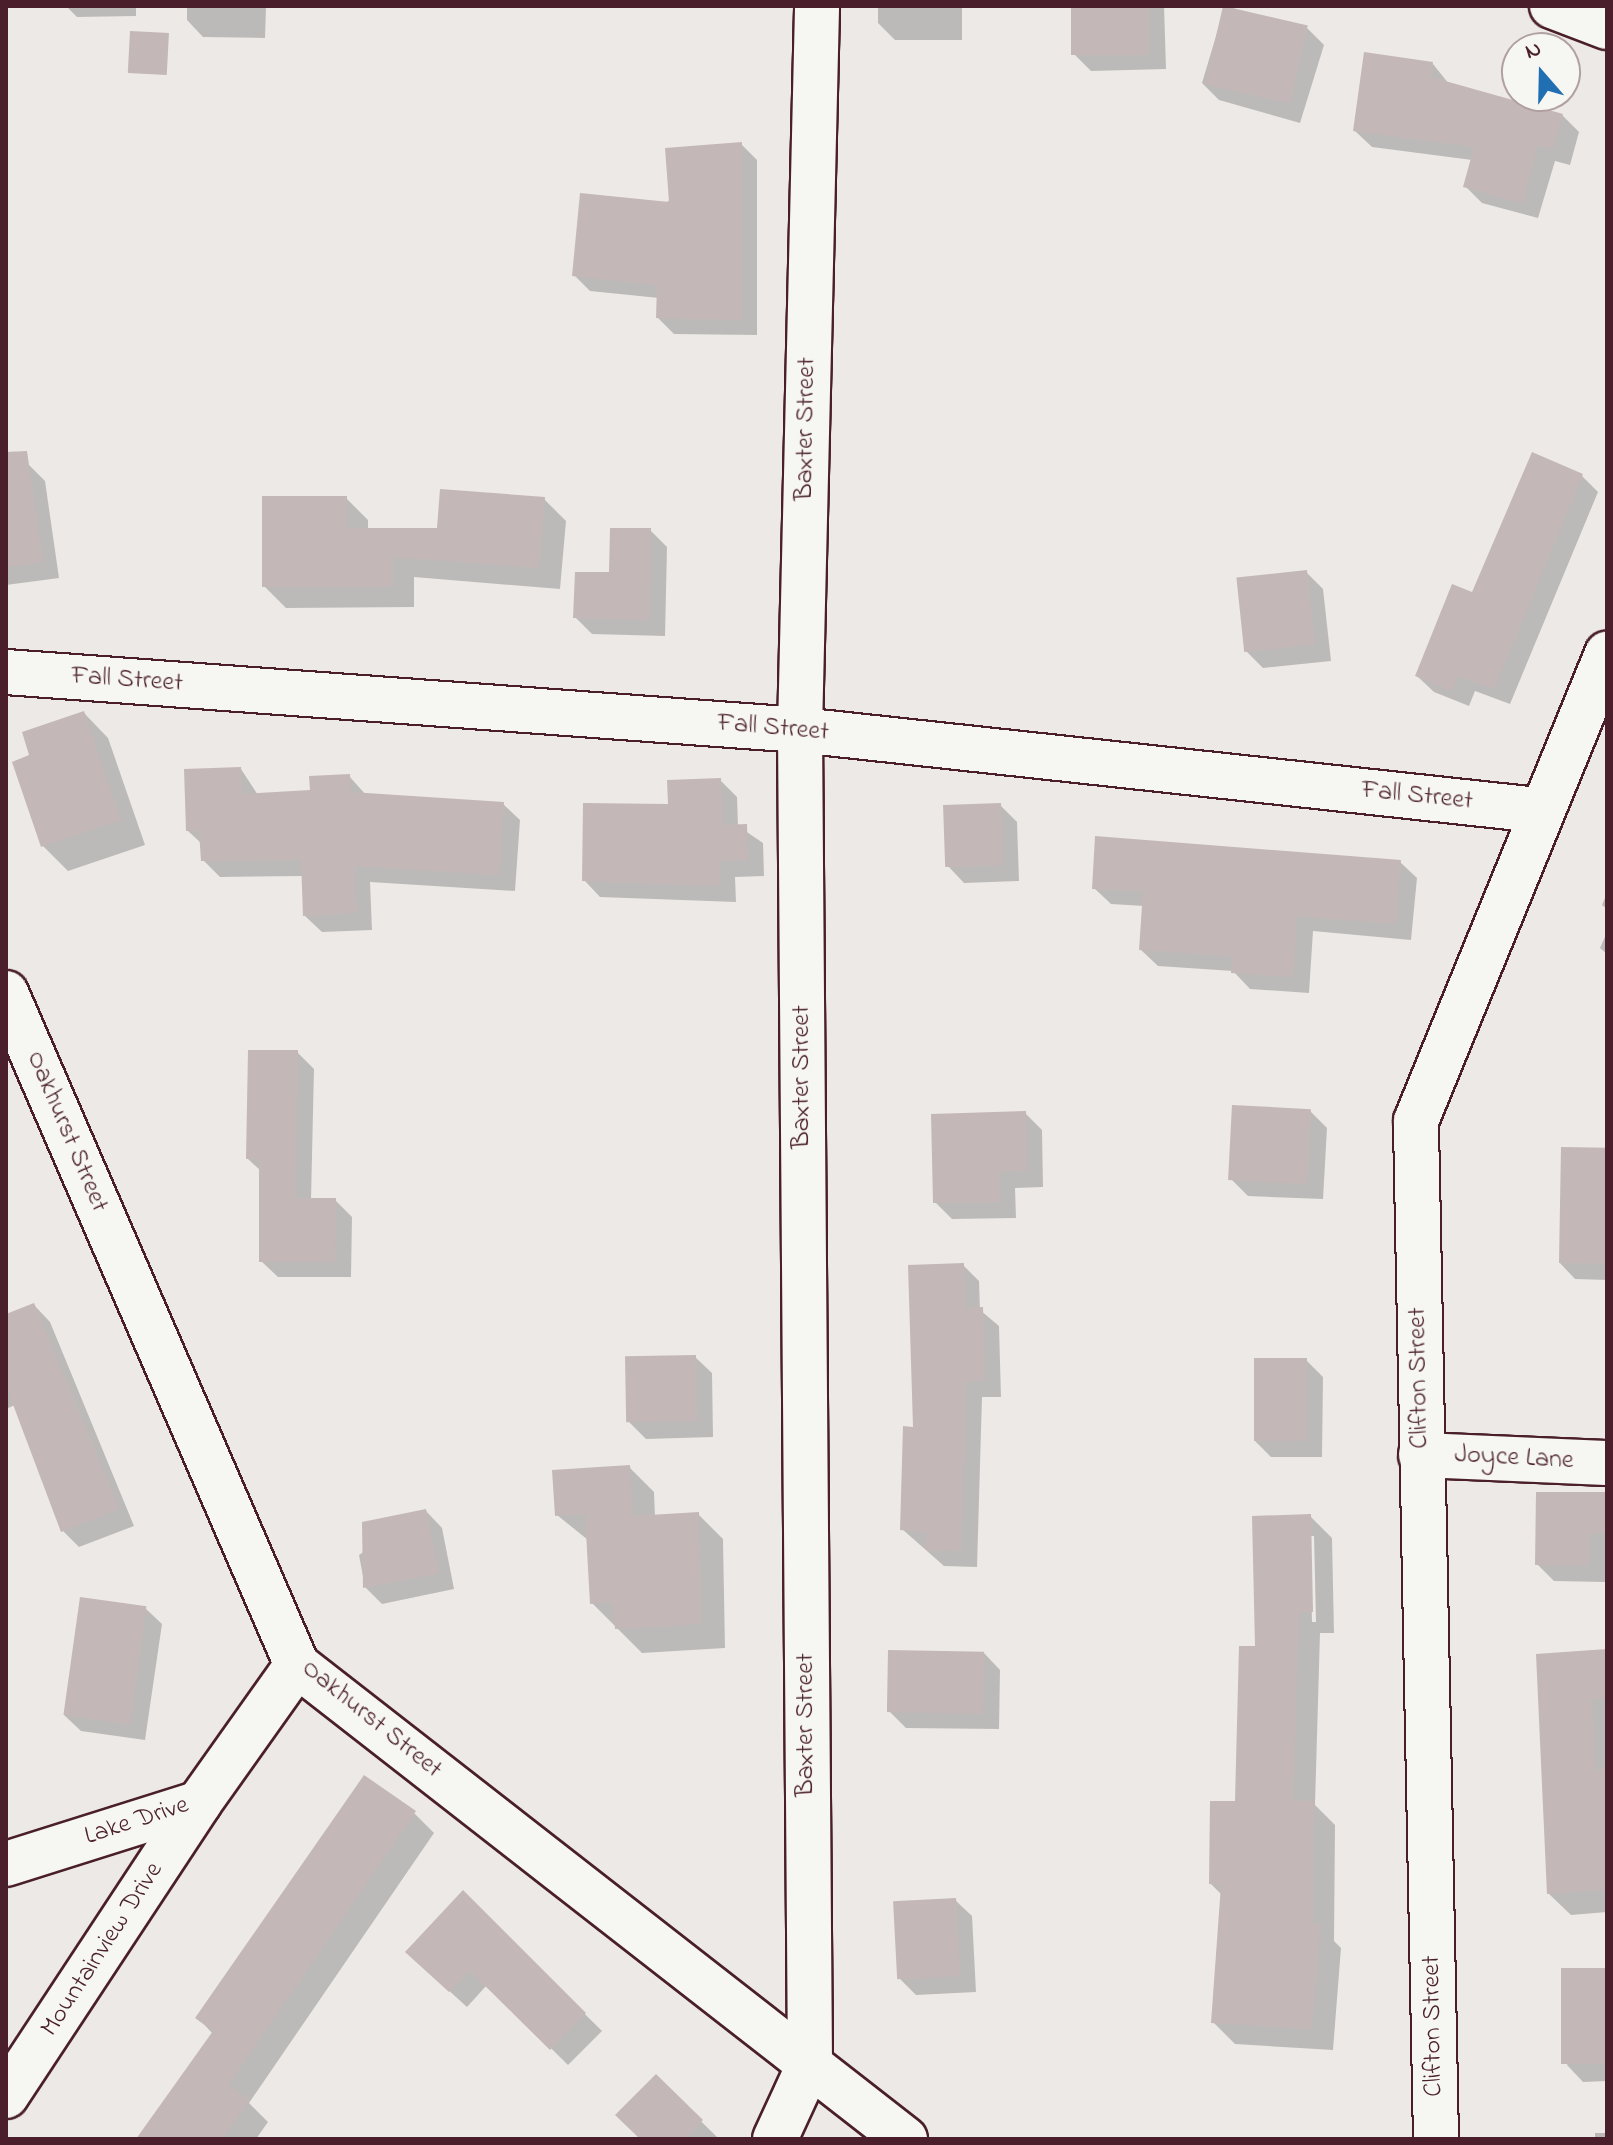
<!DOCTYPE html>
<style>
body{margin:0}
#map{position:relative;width:1613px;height:2145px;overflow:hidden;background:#ece9e6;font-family:"Indie Flower",sans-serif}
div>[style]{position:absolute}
.shadow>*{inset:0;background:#0003;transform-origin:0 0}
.building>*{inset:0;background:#c4b7b7;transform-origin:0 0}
.roads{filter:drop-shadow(2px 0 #4a1f2b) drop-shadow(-2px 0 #4a1f2b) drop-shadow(0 2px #4a1f2b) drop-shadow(0 -2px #4a1f2b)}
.minor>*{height:44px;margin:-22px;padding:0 22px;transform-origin:22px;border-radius:22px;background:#f6f6f2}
.primary>*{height:44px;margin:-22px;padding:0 22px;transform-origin:22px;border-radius:22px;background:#f6f6f2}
span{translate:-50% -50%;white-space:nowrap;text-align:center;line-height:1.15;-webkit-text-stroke:8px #f6f6f2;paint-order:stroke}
.street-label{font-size:26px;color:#4a1f2b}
.frame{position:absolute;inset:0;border:8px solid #4a1f2b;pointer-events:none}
.north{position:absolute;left:1501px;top:32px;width:80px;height:80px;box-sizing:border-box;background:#f6f6f2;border:2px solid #b1a0a2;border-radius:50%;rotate:340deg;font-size:22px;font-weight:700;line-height:32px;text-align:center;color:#4a1f2b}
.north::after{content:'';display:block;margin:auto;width:28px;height:36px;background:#1f6fb2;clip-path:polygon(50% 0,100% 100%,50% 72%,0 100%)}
</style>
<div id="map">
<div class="shadow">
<div style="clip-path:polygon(66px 6px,136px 6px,136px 16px,77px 17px)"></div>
<div style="clip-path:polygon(187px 6px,266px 6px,265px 38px,203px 37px,187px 20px)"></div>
<div style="clip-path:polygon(878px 6px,962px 6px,962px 40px,895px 40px,878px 23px)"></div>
<div style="clip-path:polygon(1073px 6px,1164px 6px,1166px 69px,1091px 71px,1074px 54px)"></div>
<div style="clip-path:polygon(1225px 6px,1307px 28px,1324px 45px,1300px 123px,1219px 100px,1202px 83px)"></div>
<div style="clip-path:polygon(1433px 64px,1449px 84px,1562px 115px,1579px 132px,1570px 165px,1555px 161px,1538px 218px,1482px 203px,1465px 186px,1472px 160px,1372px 147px,1355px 131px)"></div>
<div style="clip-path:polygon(741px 144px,757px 160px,757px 335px,674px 334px,658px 318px,659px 298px,590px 291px,574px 275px)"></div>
<div style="clip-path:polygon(6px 464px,28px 464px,45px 481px,59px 578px,6px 585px)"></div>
<div style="clip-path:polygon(1582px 476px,1598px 492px,1510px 704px,1475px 691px,1469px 706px,1434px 692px,1417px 676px,1473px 594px)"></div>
<div style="clip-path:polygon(346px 498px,368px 520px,368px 530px,439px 530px,544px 499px,566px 521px,560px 589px,414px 577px,414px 607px,286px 608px,264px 586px)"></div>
<div style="clip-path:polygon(650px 530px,667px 547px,665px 636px,592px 634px,575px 617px)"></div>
<div style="clip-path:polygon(1306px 572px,1323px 589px,1331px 661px,1263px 668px,1246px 651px)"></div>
<div style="clip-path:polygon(84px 713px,108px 738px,145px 845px,68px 871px,43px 846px,32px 757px)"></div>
<div style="clip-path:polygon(241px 769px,258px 795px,312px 792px,349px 776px,366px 795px,503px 804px,520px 820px,515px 891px,370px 882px,372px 930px,322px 932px,305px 916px,304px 876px,220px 877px,203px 860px,202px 844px,188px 831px)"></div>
<div style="clip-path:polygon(720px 780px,737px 797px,738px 826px,763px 843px,764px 876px,735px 877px,736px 902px,600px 897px,584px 880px,670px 806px)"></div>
<div style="clip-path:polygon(1000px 805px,1017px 822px,1019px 881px,964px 883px,948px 866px)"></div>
<div style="clip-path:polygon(1400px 862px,1417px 878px,1411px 940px,1313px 931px,1309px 993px,1250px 989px,1233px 971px,1158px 966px,1141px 950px,1144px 906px,1111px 904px,1094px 888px)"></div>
<div style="clip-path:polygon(1607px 893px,1607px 909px,1602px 905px)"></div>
<div style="clip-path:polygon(1607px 932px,1607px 954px,1600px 948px)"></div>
<div style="clip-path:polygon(297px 1052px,314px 1069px,311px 1200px,335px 1200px,352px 1217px,351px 1277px,278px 1277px,261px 1261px,261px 1171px,248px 1159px)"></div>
<div style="clip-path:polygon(1310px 1111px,1327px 1128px,1323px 1199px,1248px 1196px,1231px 1179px)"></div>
<div style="clip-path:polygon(1025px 1113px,1042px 1130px,1043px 1187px,1015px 1188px,1016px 1218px,952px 1219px,935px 1202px)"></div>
<div style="clip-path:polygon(1607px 1150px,1607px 1280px,1575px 1279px,1559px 1262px)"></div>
<div style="clip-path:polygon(963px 1265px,979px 1281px,980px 1310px,999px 1326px,1001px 1397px,982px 1397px,977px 1567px,944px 1566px,902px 1529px,915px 1429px)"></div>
<div style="clip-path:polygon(34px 1305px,50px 1322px,134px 1526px,79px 1547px,63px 1531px,15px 1405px,6px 1409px,6px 1317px)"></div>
<div style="clip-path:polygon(695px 1357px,712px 1373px,713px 1437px,646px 1439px,629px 1422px)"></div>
<div style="clip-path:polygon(1306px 1360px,1323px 1377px,1322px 1457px,1271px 1457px,1254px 1440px)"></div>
<div style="clip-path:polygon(629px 1467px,654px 1492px,655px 1517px,698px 1514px,723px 1539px,725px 1648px,642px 1653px,592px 1603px,588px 1540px,557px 1515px)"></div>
<div style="clip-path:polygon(1607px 1494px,1605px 1582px,1554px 1581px,1537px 1564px)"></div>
<div style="clip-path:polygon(426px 1511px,442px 1528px,454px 1589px,382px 1604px,365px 1587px,359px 1555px)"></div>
<div style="clip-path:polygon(evenodd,1310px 1516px,1332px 1538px,1334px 1633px,1320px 1633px,1315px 1805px,1335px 1825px,1334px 1941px,1341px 1948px,1333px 2050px,1235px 2044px,1213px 2022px,1223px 1896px,1211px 1884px,1237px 1803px,1257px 1648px,1310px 1516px,1310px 1536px,1314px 1536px,1316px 1622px,1312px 1622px,1310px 1536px)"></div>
<div style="clip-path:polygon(145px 1608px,162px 1624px,145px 1740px,81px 1731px,64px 1715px)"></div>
<div style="clip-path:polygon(1607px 1651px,1607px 1912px,1571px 1915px,1549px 1894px,1538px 1656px)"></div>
<div style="clip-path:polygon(984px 1653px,1000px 1670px,999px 1729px,906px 1728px,889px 1711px)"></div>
<div style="clip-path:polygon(414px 1813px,434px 1833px,249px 2103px,268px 2122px,256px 2139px,151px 2139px,213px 2034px,198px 2018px)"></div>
<div style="clip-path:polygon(463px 1893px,602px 2031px,568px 2065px,487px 1985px,467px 2007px,425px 1969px)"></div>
<div style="clip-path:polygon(955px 1900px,972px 1916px,976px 1992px,916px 1995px,899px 1978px)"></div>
<div style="clip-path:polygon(1607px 1970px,1607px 2081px,1583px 2082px,1567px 2065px)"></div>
<div style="clip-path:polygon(656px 2077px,718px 2138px,717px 2139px,642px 2139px)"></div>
<div style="left:1595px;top:2133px;width:12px;height:6px"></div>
</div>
<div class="building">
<div style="left:1071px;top:6px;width:78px;height:49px"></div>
<div style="left:1223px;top:6px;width:87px;height:80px;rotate:13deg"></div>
<div style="left:130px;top:31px;width:39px;height:42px;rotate:3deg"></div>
<div style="clip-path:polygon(1364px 52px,1433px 62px,1431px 77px,1563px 114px,1553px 149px,1538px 145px,1522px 203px,1463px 187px,1474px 147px,1353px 131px)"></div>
<div style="clip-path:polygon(742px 142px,742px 320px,656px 318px,657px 285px,572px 276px,580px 193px,669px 202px,665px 148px)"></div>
<div style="clip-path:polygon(27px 451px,43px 562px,6px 567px,6px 452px)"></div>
<div style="clip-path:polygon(1532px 452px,1583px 474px,1494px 689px,1458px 676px,1452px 691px,1415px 676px,1452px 584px,1472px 592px)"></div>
<div style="clip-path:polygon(440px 489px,545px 497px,539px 568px,393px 557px,393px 587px,262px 587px,262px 496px,347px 496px,347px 528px,437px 528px)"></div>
<div style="clip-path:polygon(610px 528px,651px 528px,649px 620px,573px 618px,575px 572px,609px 572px)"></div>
<div style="left:1307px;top:570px;width:75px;height:71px;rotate:84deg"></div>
<div style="clip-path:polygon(84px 711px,121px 820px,41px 847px,12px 762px,29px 755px,22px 732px)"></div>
<div style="clip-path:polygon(241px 767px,242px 794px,310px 790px,309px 776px,350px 774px,351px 792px,504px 802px,499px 875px,354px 866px,356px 913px,303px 916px,301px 860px,201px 861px,199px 831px,186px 831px,184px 769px)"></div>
<div style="clip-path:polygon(721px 778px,723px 825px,747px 824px,748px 860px,719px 861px,720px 886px,582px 881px,583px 803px,668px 804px,667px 780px)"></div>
<div style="left:1001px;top:803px;width:62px;height:58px;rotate:88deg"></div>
<div style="clip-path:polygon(1095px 836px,1401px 860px,1395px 924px,1297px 916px,1293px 977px,1231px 973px,1232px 956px,1139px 950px,1143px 891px,1092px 889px)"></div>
<div style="clip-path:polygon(248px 1050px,298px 1050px,295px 1198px,336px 1198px,335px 1262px,259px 1262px,259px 1159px,246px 1159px)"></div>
<div style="left:1232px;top:1105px;width:79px;height:75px;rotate:3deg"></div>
<div style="clip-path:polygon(1026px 1111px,1027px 1171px,999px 1172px,1000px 1202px,933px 1203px,931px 1114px)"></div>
<div style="left:1561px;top:1147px;width:46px;height:116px;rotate:1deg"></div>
<div style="clip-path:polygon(964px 1263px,965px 1308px,983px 1307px,985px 1381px,966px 1381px,961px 1551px,926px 1550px,926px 1532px,900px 1530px,903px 1426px,913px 1427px,908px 1265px)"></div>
<div style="clip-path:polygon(34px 1303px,119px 1509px,61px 1532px,6px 1386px,6px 1314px)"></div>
<div style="left:696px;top:1355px;width:66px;height:71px;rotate:89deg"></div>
<div style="left:1254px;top:1358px;width:53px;height:83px"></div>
<div style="clip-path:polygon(630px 1465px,633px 1516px,699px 1512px,701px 1624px,615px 1629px,613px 1602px,590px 1604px,585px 1514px,555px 1516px,552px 1470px)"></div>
<div style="clip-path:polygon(1536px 1492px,1607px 1492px,1607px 1533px,1589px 1533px,1589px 1566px,1535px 1565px)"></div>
<div style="clip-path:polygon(426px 1509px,439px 1573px,363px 1588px,362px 1522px)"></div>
<div style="clip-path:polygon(1311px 1514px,1313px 1612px,1299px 1612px,1293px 1801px,1314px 1801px,1313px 1924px,1320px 1924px,1312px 2029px,1211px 2023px,1221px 1885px,1209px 1884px,1210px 1801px,1235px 1801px,1239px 1646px,1255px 1646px,1252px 1516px)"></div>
<div style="left:80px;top:1597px;width:67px;height:119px;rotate:8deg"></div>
<div style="clip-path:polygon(1607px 1649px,1607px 1698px,1592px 1699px,1596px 1770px,1605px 1769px,1607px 1788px,1607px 1889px,1547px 1894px,1536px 1654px)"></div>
<div style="left:888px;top:1650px;width:96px;height:62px;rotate:1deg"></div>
<div style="clip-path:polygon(364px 1775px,416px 1811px,228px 2085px,250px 2100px,222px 2139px,136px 2139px,213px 2031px,195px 2018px)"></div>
<div style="clip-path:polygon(463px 1890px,586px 2013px,550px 2050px,469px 1970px,449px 1992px,405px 1952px)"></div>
<div style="left:956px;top:1898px;width:78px;height:63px;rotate:87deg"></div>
<div style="left:1607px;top:1968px;width:96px;height:46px;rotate:90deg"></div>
<div style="clip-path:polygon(656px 2074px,703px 2120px,684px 2139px,640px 2139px,615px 2115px)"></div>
</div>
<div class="roads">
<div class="minor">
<div style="left:6px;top:672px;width:796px;rotate:4.18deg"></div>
<div style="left:800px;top:730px;width:742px;rotate:6.19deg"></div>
<div style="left:6px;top:993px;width:732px;rotate:66.59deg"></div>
<div style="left:297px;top:1665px;width:771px;rotate:37.94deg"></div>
<div style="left:1421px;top:1455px;width:186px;rotate:2.5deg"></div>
<div style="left:6px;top:1864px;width:202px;rotate:-17.5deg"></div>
<div style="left:199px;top:1803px;width:169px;rotate:-54.6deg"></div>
<div style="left:6px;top:2096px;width:351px;rotate:-56.6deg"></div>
<div style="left:775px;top:2139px;width:84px;rotate:-65.3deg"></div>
<div style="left:810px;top:2063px;width:1333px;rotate:-90.43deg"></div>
<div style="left:800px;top:730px;width:724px;rotate:-88.65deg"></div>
<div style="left:1436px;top:2139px;width:1018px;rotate:-91.13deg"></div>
<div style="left:1416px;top:1121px;width:505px;rotate:-67.76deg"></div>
</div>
<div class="primary">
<div style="left:1552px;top:6px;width:59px;rotate:20.9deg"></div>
</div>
</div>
<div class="street-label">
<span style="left:807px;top:429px;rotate:-89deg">Baxter Street</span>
<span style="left:127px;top:681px;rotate:4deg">Fall Street</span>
<span style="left:773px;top:729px;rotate:5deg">Fall Street</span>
<span style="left:1417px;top:797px;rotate:6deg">Fall Street</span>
<span style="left:803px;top:1077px;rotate:-90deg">Baxter Street</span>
<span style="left:66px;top:1132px;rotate:67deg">Oakhurst Street</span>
<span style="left:1420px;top:1378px;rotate:-91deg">Clifton Street</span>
<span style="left:1514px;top:1459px;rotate:3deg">Joyce Lane</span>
<span style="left:371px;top:1720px;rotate:39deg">Oakhurst Street</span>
<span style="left:807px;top:1725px;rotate:-90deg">Baxter Street</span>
<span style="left:137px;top:1822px;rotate:-18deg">Lake Drive</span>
<span style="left:103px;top:1950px;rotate:-57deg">Mountainview Drive</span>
<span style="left:1434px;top:2026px;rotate:-91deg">Clifton Street</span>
</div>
<div class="frame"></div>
<div class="north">N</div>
</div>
